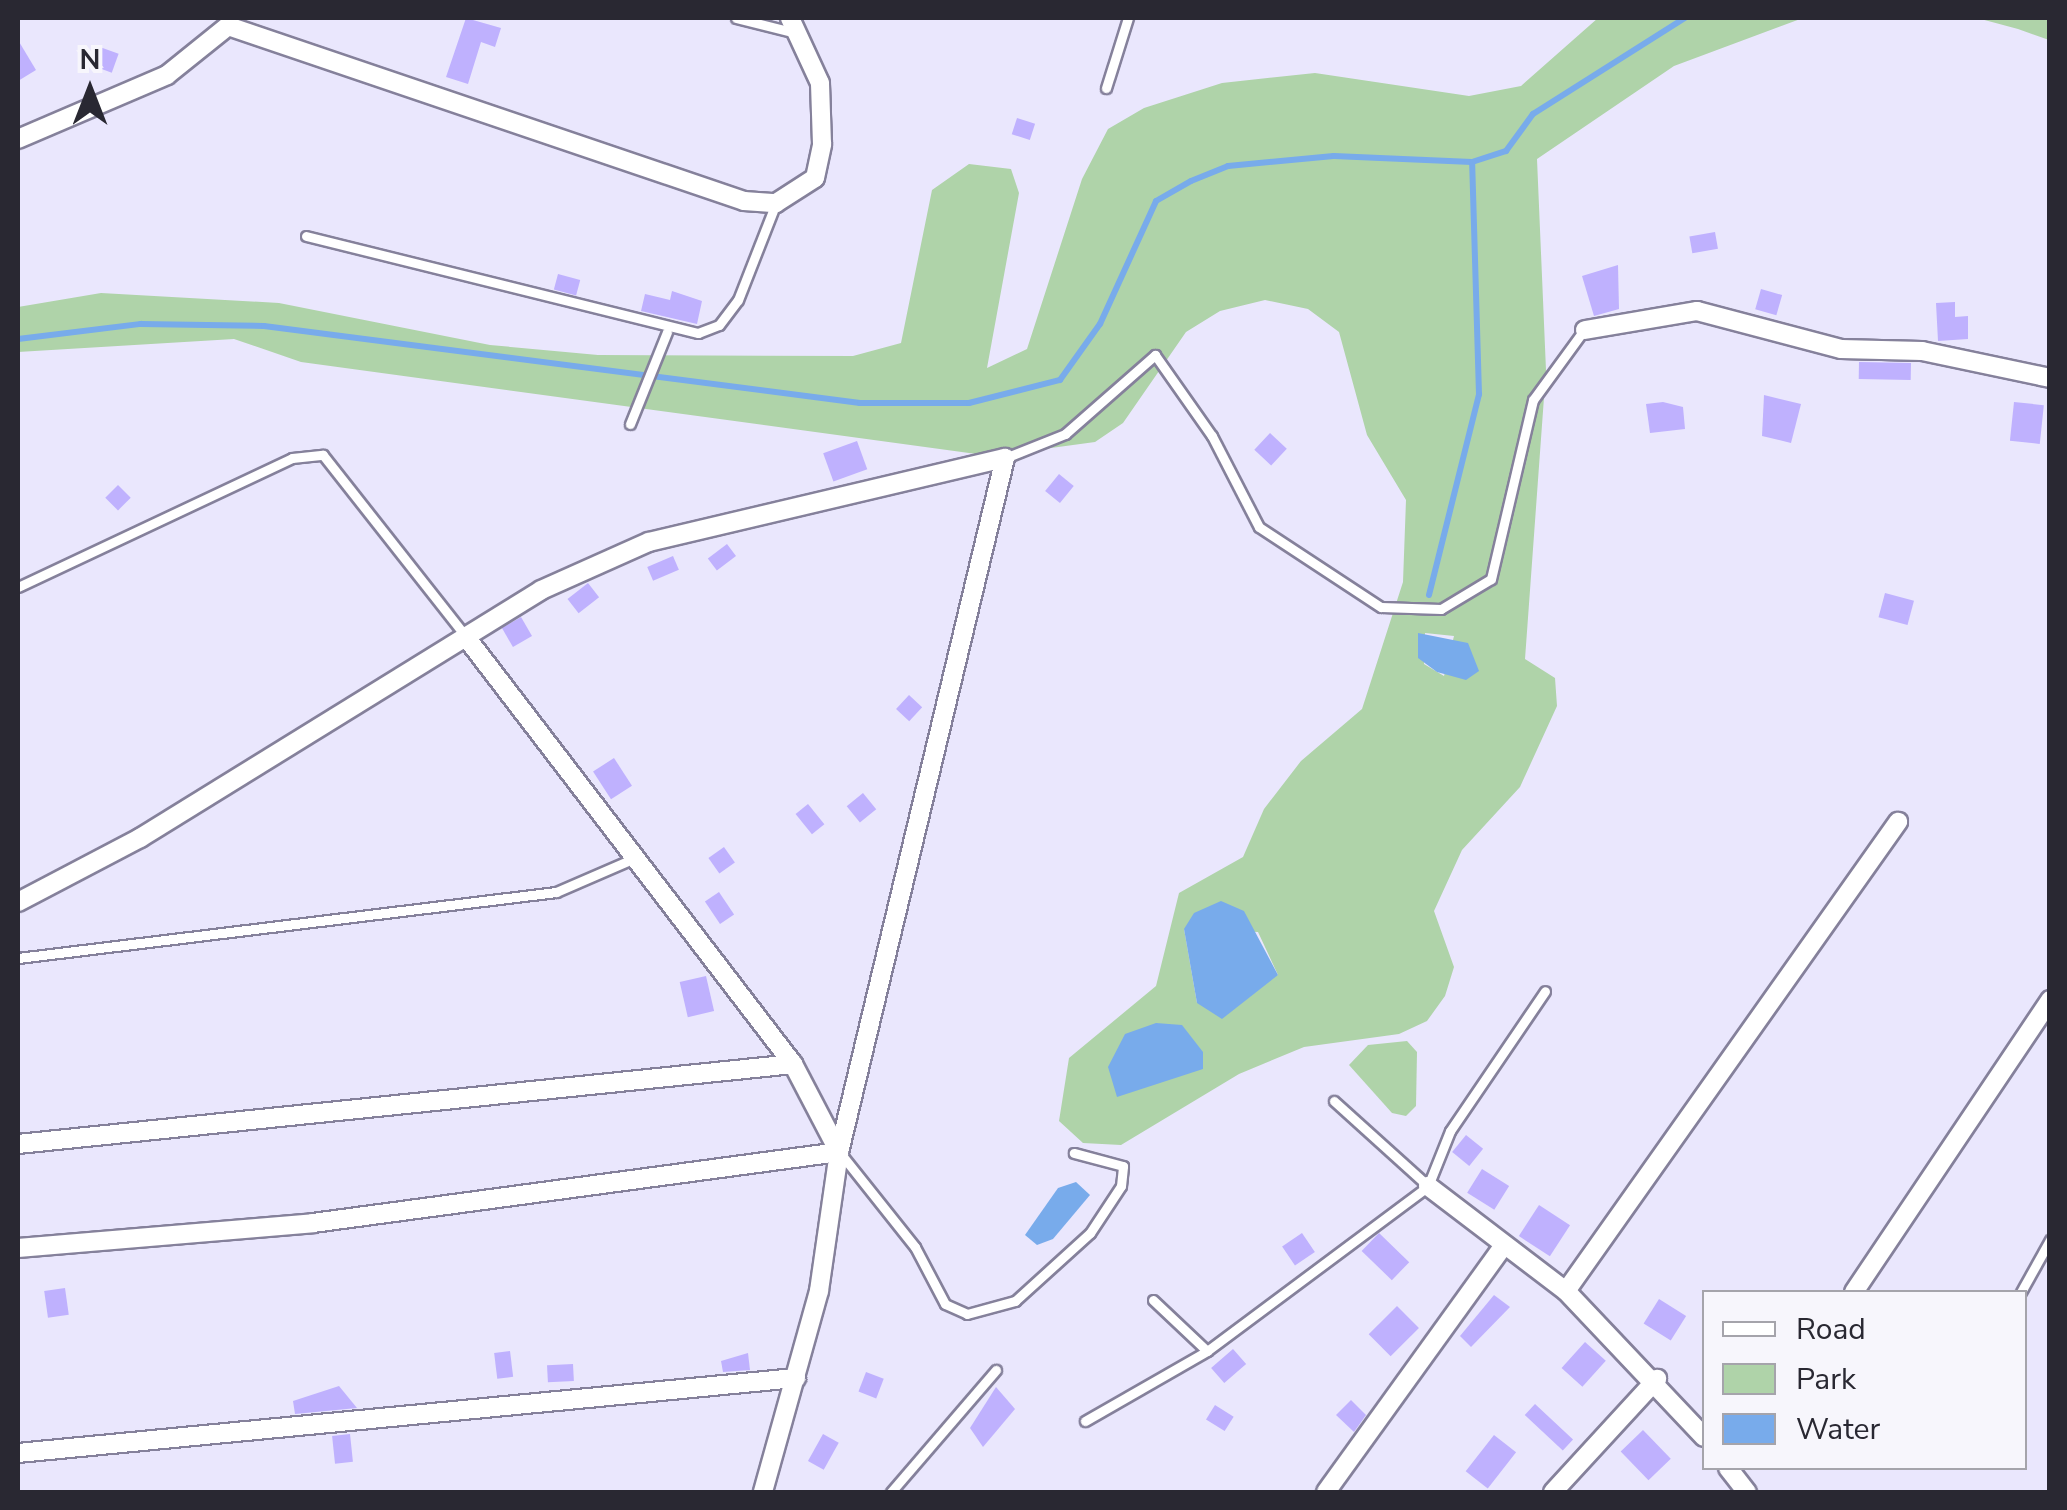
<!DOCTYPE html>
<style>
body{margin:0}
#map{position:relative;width:2067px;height:1510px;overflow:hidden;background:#eae7fd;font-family:"Nunito Sans",sans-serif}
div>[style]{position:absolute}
.green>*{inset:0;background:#afd3a9}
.water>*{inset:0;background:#78abeb}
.stream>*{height:6px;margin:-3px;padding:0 3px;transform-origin:3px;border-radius:3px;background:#78abeb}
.building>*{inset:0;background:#bfb1fe;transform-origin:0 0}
.roads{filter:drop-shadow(2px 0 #85819b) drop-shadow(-2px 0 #85819b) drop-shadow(0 2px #85819b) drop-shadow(0 -2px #85819b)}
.lane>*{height:9px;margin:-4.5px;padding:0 4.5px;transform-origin:4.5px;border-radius:4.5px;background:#fff}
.street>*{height:18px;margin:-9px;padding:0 9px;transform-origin:9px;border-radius:9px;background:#fff}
span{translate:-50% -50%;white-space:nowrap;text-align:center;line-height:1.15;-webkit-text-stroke:8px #f7f6fc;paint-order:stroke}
.frame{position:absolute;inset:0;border:20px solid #292832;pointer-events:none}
.legend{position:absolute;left:1702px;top:1290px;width:325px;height:180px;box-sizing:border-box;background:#f7f6fc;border:2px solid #a5a4ab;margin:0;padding:12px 18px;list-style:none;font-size:30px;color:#292832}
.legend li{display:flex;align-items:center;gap:20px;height:50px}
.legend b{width:50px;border:2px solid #a5a4ab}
.north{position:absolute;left:40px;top:40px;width:100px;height:100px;-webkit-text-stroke:8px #f7f6fc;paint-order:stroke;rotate:0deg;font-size:28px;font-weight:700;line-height:40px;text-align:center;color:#292832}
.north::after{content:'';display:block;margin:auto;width:35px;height:45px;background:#292832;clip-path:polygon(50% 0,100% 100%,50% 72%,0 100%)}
</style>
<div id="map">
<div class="green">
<div style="clip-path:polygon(evenodd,1598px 18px,1803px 18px,1674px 66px,1537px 159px,1546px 370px,1525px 659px,1555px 678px,1557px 706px,1520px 787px,1462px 850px,1434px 911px,1454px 967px,1445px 996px,1427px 1021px,1399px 1034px,1304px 1047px,1239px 1074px,1121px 1145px,1083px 1143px,1059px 1121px,1069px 1058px,1156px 986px,1179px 893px,1243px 857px,1264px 809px,1301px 761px,1362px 709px,1403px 582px,1406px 500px,1367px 435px,1339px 332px,1308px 309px,1265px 300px,1220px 311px,1186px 332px,1123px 423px,1095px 442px,991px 456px,301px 362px,234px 339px,18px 352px,18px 307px,101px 293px,279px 303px,490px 345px,598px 355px,853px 356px,901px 343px,932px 190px,969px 164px,1011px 169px,1019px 193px,987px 368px,1027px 349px,1082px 179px,1108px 129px,1144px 108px,1222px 83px,1315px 73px,1469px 96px,1521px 86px,1598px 18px,1425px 633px,1454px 636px,1444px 676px,1424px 664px,1425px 633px,1598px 18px,1184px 929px,1258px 932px,1278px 975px,1197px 1003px,1184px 929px)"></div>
<div style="clip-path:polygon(1977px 18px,2049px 18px,2049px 40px,2018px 29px)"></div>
<div style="clip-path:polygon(1407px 1041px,1417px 1052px,1416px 1106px,1406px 1116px,1392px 1113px,1349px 1065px,1368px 1045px)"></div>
</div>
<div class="water">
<div style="clip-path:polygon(1418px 633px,1468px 643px,1479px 671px,1466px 680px,1437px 672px,1418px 658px)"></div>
<div style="clip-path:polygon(1221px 901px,1244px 911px,1278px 975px,1222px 1019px,1197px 1003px,1184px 929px,1194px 913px)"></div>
<div style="clip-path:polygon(1156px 1023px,1182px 1025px,1203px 1052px,1203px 1069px,1117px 1097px,1108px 1067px,1125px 1034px)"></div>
<div style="clip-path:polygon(1076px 1182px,1090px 1195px,1053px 1239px,1037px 1245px,1025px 1235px,1058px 1188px)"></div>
</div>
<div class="stream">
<div style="left:18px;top:339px;width:124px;rotate:-7deg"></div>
<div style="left:141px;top:324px;width:123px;rotate:0.9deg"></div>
<div style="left:264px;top:326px;width:601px;rotate:7.36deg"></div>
<div style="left:860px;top:403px;width:109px"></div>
<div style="left:969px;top:403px;width:94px;rotate:-14.2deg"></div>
<div style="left:1060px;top:380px;width:69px;rotate:-54.5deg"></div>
<div style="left:1100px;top:324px;width:135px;rotate:-65.5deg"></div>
<div style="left:1156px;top:201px;width:40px;rotate:-29.7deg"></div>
<div style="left:1191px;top:181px;width:40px;rotate:-22deg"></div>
<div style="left:1228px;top:166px;width:106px;rotate:-5.4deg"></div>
<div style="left:1334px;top:156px;width:138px;rotate:2.5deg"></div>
<div style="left:1472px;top:162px;width:36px;rotate:-18deg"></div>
<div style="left:1506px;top:151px;width:46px;rotate:-53.9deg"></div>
<div style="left:1533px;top:114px;width:180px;rotate:-32.3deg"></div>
<div style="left:1429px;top:595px;width:207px;rotate:-76deg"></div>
<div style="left:1479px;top:394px;width:232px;rotate:-91.7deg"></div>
</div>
<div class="building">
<div style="clip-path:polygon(466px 18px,501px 28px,495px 47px,481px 42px,468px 84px,446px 77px)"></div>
<div style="clip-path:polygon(18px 40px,36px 70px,18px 81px)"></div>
<div style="left:97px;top:46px;width:23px;height:20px;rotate:20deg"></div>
<div style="left:1017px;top:118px;width:19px;height:17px;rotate:18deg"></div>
<div style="left:1715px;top:232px;width:17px;height:26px;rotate:80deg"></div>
<div style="clip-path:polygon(1618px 265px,1619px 309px,1594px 316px,1582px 276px)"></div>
<div style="left:558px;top:274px;width:23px;height:16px;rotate:15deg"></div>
<div style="left:1761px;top:289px;width:22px;height:21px;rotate:16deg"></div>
<div style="clip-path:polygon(672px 291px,702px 301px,697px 324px,641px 311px,645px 294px,670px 300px)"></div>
<div style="clip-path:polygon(1955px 302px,1955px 317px,1968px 316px,1968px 339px,1938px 341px,1936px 303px)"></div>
<div style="left:1859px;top:362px;width:52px;height:17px;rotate:1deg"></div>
<div style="clip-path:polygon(1764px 395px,1801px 404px,1791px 443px,1762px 436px)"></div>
<div style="clip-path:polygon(1663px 402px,1683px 407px,1685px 429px,1650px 433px,1646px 404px)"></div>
<div style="left:2014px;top:402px;width:30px;height:39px;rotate:6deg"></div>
<div style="left:1270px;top:433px;width:23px;height:23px;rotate:43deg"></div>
<div style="left:857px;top:441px;width:30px;height:36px;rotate:70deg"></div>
<div style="left:1059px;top:474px;width:19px;height:22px;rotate:39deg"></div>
<div style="left:118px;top:485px;width:18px;height:18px;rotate:45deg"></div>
<div style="left:727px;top:544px;width:15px;height:24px;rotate:53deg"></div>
<div style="left:673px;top:556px;width:15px;height:28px;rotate:67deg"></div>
<div style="left:588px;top:583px;width:18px;height:26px;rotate:52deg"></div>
<div style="left:1885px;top:593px;width:30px;height:25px;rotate:15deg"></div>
<div style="left:521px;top:617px;width:22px;height:22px;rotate:60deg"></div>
<div style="left:909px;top:695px;width:18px;height:19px;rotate:43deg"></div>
<div style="left:614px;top:758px;width:33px;height:25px;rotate:57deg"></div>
<div style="left:863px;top:793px;width:21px;height:21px;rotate:51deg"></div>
<div style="left:808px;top:804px;width:26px;height:16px;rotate:51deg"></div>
<div style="left:724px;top:847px;width:19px;height:19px;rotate:55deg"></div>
<div style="left:719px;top:892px;width:27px;height:17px;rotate:56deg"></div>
<div style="left:706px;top:976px;width:36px;height:27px;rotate:77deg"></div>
<div style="left:1466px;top:1135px;width:22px;height:22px;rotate:39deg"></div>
<div style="left:1482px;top:1169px;width:32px;height:28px;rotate:32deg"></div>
<div style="left:1539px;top:1205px;width:37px;height:37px;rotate:33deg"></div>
<div style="left:1302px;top:1233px;width:23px;height:24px;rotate:56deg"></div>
<div style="left:1379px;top:1233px;width:42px;height:25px;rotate:44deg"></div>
<div style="left:65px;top:1288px;width:27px;height:21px;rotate:82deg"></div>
<div style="clip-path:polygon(1494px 1295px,1510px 1307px,1471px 1347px,1460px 1336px)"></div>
<div style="left:1659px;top:1299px;width:32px;height:29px;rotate:32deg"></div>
<div style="left:1397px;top:1306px;width:31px;height:40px;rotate:45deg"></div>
<div style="left:1585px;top:1342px;width:28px;height:35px;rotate:42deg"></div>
<div style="left:1233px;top:1349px;width:20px;height:29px;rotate:49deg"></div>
<div style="left:510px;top:1351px;width:26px;height:16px;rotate:83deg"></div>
<div style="clip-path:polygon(748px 1353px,750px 1370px,723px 1372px,721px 1361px)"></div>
<div style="left:573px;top:1364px;width:17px;height:26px;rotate:87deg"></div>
<div style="left:866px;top:1372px;width:19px;height:21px;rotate:21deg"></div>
<div style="clip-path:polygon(339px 1386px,357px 1408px,295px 1414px,293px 1401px)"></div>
<div style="clip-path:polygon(996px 1387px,1015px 1409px,983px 1447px,970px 1428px)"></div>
<div style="clip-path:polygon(1351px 1400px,1366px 1415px,1354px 1432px,1336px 1415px)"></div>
<div style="left:1535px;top:1404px;width:52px;height:15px;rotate:43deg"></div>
<div style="left:1215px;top:1405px;width:22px;height:17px;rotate:32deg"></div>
<div style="left:1643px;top:1430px;width:40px;height:31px;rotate:46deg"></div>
<div style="left:350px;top:1434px;width:28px;height:18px;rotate:84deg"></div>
<div style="left:823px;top:1434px;width:18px;height:31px;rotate:29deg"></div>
<div style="left:1494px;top:1435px;width:28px;height:46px;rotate:38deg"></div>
</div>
<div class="roads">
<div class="lane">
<div style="left:736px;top:18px;width:62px;rotate:14deg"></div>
<div style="left:1106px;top:88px;width:73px;rotate:-72.6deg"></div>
<div style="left:306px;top:236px;width:404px;rotate:13.9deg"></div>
<div style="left:698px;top:333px;width:22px;rotate:-21deg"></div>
<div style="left:719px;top:325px;width:31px;rotate:-53deg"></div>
<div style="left:738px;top:300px;width:104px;rotate:-68.6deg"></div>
<div style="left:630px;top:424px;width:99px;rotate:-68.1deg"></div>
<div style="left:1005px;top:458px;width:65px;rotate:-21.8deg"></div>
<div style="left:1065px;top:434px;width:120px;rotate:-41.3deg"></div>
<div style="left:1155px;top:355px;width:99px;rotate:54.9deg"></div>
<div style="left:1212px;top:436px;width:102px;rotate:62.7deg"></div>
<div style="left:1259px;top:527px;width:146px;rotate:33.3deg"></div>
<div style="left:1381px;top:607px;width:60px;rotate:1.9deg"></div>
<div style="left:1441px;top:609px;width:58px;rotate:-31deg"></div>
<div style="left:1491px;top:579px;width:184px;rotate:-76.8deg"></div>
<div style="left:1533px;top:400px;width:87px;rotate:-53.9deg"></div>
<div style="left:18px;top:587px;width:303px;rotate:-25.2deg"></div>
<div style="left:292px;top:458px;width:31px;rotate:-6deg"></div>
<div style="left:323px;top:455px;width:231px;rotate:51.8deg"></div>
<div style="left:18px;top:958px;width:542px;rotate:-6.99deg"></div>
<div style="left:556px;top:892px;width:81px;rotate:-23.4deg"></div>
<div style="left:1334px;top:1101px;width:127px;rotate:42.1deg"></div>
<div style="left:841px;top:1154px;width:119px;rotate:51.5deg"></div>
<div style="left:915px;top:1247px;width:64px;rotate:62.2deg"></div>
<div style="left:945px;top:1304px;width:24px;rotate:24deg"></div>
<div style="left:967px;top:1314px;width:50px;rotate:-15.2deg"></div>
<div style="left:1015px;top:1301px;width:101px;rotate:-42.2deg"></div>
<div style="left:1090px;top:1233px;width:56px;rotate:-56.6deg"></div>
<div style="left:1121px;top:1186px;width:20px;rotate:-84deg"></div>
<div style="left:1123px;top:1166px;width:51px;rotate:-165.1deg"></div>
<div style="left:2021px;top:1292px;width:60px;rotate:-60.9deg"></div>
<div style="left:1153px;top:1300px;width:74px;rotate:43.4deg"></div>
<div style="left:1207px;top:1351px;width:276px;rotate:-36.7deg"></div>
<div style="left:1428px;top:1186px;width:59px;rotate:-68.2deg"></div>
<div style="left:1450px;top:1131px;width:169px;rotate:-55.8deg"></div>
<div style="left:1085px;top:1421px;width:141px;rotate:-29.8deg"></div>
<div style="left:891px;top:1492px;width:161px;rotate:-49.3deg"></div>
</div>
<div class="street">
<div style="left:18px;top:139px;width:162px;rotate:-23.2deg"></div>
<div style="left:167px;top:75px;width:78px;rotate:-38.8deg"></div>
<div style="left:228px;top:26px;width:545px;rotate:18.73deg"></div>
<div style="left:744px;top:201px;width:32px;rotate:4deg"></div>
<div style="left:776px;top:203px;width:46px;rotate:-32.7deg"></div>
<div style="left:815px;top:178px;width:35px;rotate:-78deg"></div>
<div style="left:822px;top:144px;width:61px;rotate:-91.9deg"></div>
<div style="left:820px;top:83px;width:72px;rotate:-114.8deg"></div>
<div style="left:1585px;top:330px;width:114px;rotate:-9.6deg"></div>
<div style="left:1697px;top:311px;width:149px;rotate:14.8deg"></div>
<div style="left:1841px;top:349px;width:81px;rotate:1.4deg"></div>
<div style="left:1922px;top:351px;width:131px;rotate:11.9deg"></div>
<div style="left:18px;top:902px;width:138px;rotate:-27.7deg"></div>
<div style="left:140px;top:838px;width:471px;rotate:-31.7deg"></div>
<div style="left:541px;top:590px;width:118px;rotate:-24deg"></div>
<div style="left:649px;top:542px;width:366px;rotate:-13.3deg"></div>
<div style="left:1005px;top:458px;width:714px;rotate:103.45deg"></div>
<div style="left:839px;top:1152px;width:140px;rotate:98.2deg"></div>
<div style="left:819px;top:1291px;width:209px;rotate:105.6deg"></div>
<div style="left:18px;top:1144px;width:779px;rotate:-5.89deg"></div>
<div style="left:1428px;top:1186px;width:173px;rotate:37.3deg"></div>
<div style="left:1566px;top:1291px;width:201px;rotate:46.6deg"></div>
<div style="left:18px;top:1248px;width:296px;rotate:-4.8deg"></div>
<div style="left:313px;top:1223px;width:531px;rotate:-7.69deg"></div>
<div style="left:839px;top:1152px;width:99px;rotate:-117.6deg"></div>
<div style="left:793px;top:1064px;width:538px;rotate:-127.45deg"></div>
<div style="left:1566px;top:1291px;width:575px;rotate:-54.71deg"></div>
<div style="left:1854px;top:1292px;width:352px;rotate:-56.1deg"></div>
<div style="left:18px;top:1453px;width:782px;rotate:-5.51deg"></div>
<div style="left:1728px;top:1468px;width:31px;rotate:52deg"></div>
<div style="left:1326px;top:1492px;width:301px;rotate:-54.2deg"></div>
<div style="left:1553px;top:1492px;width:154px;rotate:-47.4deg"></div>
</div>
</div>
<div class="frame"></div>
<ul class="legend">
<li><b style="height:12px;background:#fff"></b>Road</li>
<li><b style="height:28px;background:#afd3a9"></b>Park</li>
<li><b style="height:28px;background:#78abeb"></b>Water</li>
</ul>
<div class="north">N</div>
</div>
